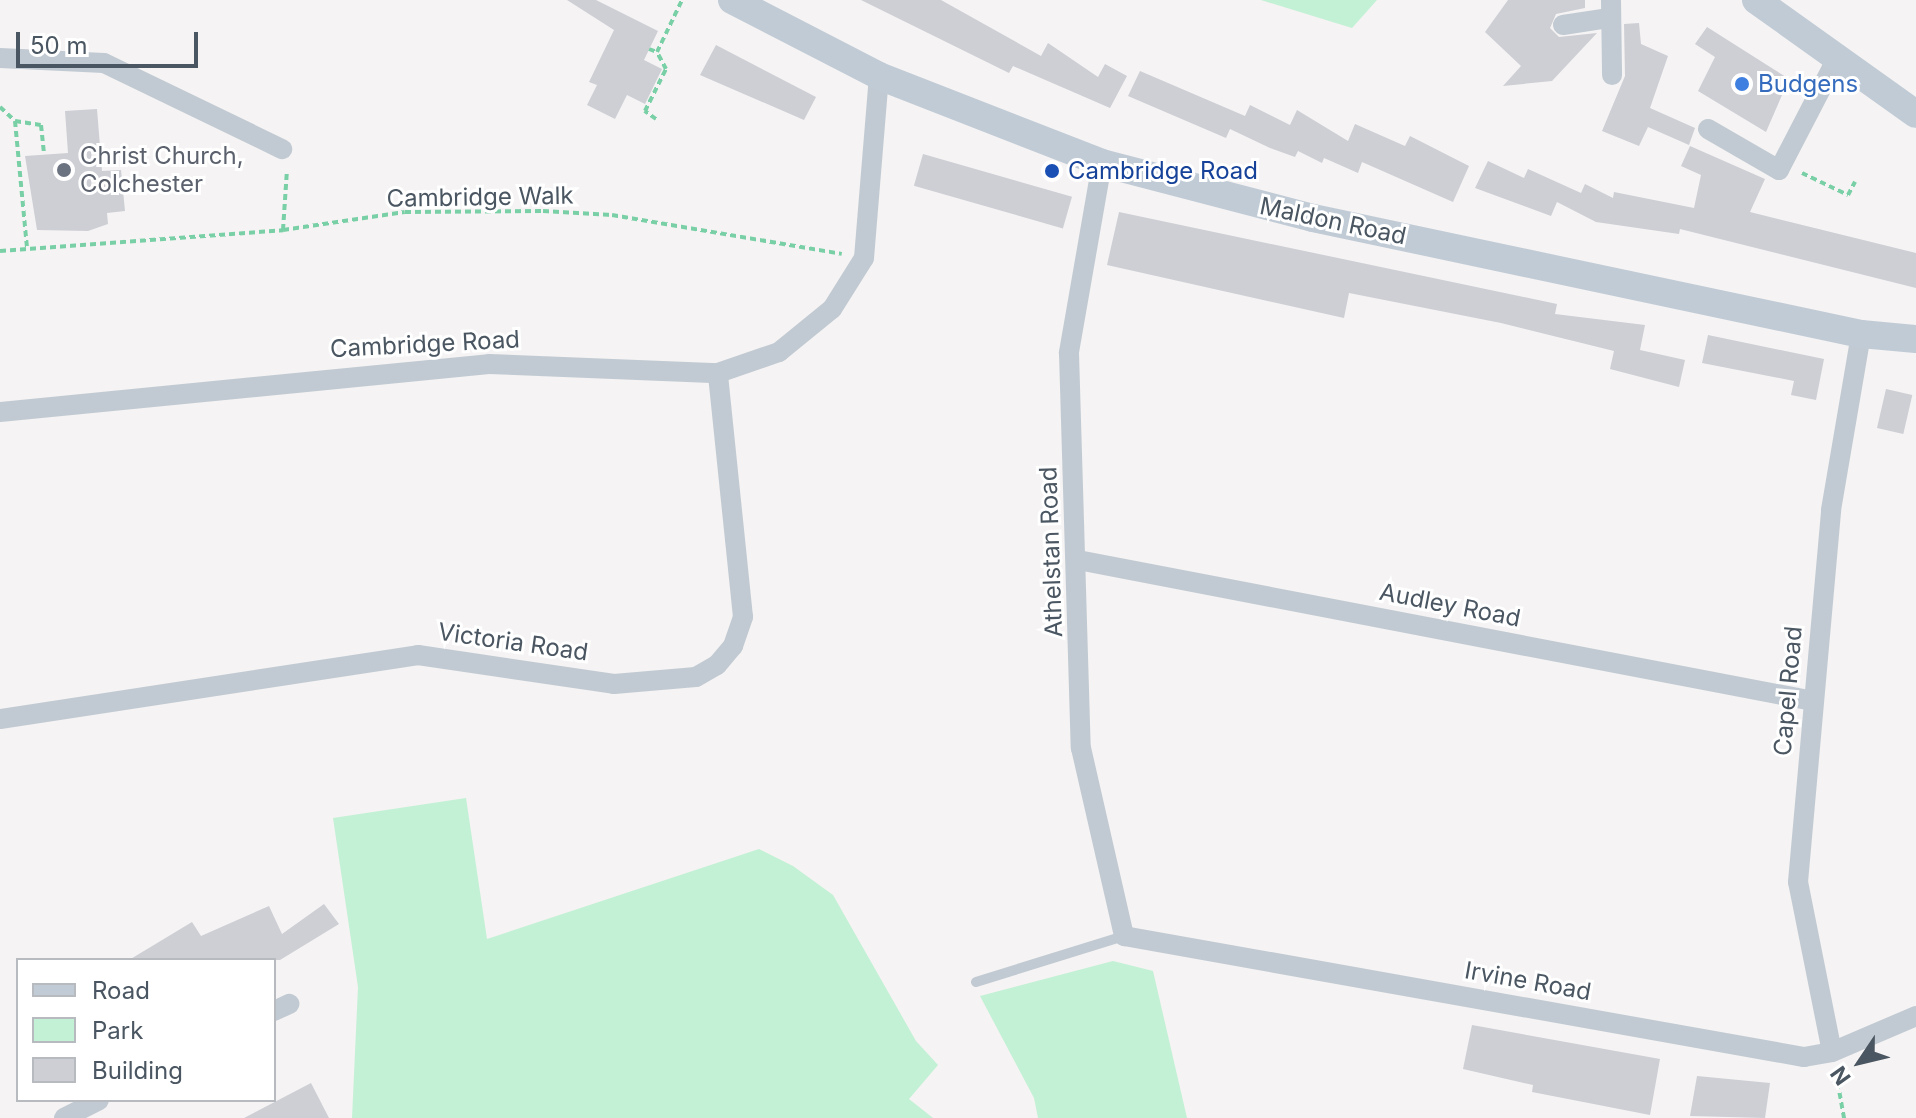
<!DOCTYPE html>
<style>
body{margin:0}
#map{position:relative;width:1916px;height:1118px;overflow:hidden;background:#f5f3f3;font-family:Inter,sans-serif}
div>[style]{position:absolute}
.green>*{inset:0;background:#c3f1d5}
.building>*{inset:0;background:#cdcfd5;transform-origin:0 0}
.path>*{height:4px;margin-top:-2px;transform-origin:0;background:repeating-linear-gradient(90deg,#7ad0a6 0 6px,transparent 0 10px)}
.lane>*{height:10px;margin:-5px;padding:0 5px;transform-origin:5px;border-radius:5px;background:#c1cad2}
.street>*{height:20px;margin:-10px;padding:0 10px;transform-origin:10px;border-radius:10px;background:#c1cad2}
.secondary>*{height:28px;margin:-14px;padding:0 14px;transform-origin:14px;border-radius:14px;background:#c1cbd6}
.dots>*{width:22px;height:22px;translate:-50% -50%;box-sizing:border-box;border:4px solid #fff;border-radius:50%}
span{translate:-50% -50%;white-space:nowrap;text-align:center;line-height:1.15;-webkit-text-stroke:6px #fff;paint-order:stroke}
.shop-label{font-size:24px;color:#366cbe}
.left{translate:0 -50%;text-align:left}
.worship-label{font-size:24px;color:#5b616d}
.transit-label{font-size:24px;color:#164399}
.street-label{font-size:24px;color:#4a5661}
.legend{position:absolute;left:16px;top:958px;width:260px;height:144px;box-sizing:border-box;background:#fff;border:2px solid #b7bbc0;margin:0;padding:10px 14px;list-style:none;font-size:24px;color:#4a5661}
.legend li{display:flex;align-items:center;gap:16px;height:40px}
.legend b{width:40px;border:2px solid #b7bbc0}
.north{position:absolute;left:1820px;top:1022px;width:80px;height:80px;-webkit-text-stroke:6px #fff;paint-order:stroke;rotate:235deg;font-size:22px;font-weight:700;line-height:32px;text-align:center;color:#4a5661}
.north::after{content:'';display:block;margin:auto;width:28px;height:36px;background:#4a5661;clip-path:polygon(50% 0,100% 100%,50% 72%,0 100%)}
.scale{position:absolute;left:16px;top:32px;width:182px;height:36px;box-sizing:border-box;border:4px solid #4a5661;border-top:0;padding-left:10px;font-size:24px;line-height:28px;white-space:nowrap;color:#4a5661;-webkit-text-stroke:6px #fff;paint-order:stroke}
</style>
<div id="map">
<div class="green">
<div style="clip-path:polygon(1261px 0,1377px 0,1352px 28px)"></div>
<div style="clip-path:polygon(466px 798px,487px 939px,759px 849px,793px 866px,833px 895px,916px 1041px,938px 1065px,909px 1099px,933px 1118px,352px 1118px,358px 987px,333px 818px)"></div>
<div style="clip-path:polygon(1113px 961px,1153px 971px,1187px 1118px,1038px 1118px,1034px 1098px,980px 996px)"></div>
</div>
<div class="building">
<div style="clip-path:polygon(567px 0,596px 0,658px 31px,644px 60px,662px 69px,645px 104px,627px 95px,615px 119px,587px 105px,597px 85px,589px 82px,614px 30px)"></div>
<div style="clip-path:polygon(861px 0,941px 0,1041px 56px,1048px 43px,1098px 77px,1105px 64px,1127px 76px,1110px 108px,1013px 66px,1009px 73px)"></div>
<div style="clip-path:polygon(1508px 0,1585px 0,1585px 8px,1556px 14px,1550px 28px,1559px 37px,1597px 33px,1552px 81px,1503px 86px,1521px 66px,1485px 32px)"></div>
<div style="clip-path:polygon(1639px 23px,1641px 44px,1668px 56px,1650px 108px,1695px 128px,1689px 145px,1648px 127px,1639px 146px,1602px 131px,1625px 76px,1624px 24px)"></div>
<div style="clip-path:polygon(1707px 27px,1789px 79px,1766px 132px,1698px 91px,1715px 57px,1695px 44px)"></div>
<div style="clip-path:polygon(716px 45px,816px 97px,804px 120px,700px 75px)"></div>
<div style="clip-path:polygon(1140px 71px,1245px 116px,1250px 105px,1290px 125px,1297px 110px,1348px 141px,1355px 124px,1405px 146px,1410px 136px,1469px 166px,1453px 202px,1362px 162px,1358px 173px,1324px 158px,1322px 163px,1298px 151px,1295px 157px,1270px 148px,1230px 129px,1226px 138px,1128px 96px)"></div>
<div style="clip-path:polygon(97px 109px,102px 171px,121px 170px,125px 211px,107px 213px,108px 224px,88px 231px,37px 230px,25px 156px,68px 153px,65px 111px)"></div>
<div style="clip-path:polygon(1690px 146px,1765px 179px,1750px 212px,1916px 253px,1916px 288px,1680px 229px,1679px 234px,1596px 222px,1557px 202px,1551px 216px,1475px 188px,1488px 161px,1524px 178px,1528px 169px,1581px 193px,1585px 184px,1613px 198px,1614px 192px,1694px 208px,1701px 175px,1681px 166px)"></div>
<div style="left:923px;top:154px;width:155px;height:33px;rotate:16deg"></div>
<div style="clip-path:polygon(1119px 212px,1557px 304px,1555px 314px,1645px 325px,1640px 350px,1685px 360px,1679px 387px,1610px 369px,1614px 351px,1501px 323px,1349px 293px,1344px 318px,1107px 265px)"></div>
<div style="clip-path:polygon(1708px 335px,1824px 359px,1816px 400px,1791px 395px,1794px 381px,1702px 363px)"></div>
<div style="left:1886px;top:389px;width:27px;height:40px;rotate:13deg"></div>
<div style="clip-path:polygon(324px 904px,339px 924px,280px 960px,129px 960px,192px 922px,201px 936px,269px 906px,282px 934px)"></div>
<div style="clip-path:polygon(1472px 1025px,1660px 1059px,1650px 1115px,1532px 1092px,1533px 1085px,1463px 1069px)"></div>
<div style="clip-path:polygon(1697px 1076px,1770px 1083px,1765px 1118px,1690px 1116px)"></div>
<div style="clip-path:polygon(311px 1083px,329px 1118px,244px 1118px)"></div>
</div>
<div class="path">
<div style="left:649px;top:49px;width:9px;rotate:21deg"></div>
<div style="left:657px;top:52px;width:58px;rotate:-64.3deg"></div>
<div style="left:0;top:107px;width:21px;rotate:43deg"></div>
<div style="left:15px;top:121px;width:129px;rotate:84.6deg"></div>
<div style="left:656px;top:119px;width:14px;rotate:-144deg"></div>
<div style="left:645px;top:111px;width:47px;rotate:-63.4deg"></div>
<div style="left:666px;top:69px;width:19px;rotate:-118deg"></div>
<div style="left:15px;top:121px;width:26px;rotate:9deg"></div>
<div style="left:41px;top:125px;width:30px;rotate:84deg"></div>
<div style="left:1802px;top:173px;width:51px;rotate:25.6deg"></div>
<div style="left:1848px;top:195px;width:15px;rotate:-62deg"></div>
<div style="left:283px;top:230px;width:60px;rotate:-86.2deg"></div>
<div style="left:0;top:251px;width:284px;rotate:-4.2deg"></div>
<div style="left:283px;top:230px;width:123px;rotate:-8.4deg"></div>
<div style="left:405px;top:212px;width:138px;rotate:-0.4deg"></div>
<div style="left:543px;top:211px;width:69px;rotate:3.3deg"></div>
<div style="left:612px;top:215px;width:233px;rotate:9.6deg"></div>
<div style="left:1836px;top:1073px;width:46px;rotate:79.9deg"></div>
</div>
<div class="lane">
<div style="left:976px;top:982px;width:155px;rotate:-17.3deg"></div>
</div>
<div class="street">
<div style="left:1611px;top:0;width:75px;rotate:89.2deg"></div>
<div style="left:1563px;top:25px;width:47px;rotate:-8.7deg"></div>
<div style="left:0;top:58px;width:104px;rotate:2.8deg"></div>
<div style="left:104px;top:63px;width:198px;rotate:25.8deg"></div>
<div style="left:1708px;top:129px;width:82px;rotate:30deg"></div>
<div style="left:1779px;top:170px;width:126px;rotate:-62.6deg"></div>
<div style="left:1102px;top:163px;width:193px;rotate:99.9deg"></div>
<div style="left:1069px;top:353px;width:395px;rotate:88.3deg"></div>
<div style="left:1081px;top:748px;width:193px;rotate:77.1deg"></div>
<div style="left:1124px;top:936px;width:691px;rotate:10.09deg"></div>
<div style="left:1804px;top:1057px;width:28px;rotate:-10deg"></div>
<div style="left:1832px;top:1052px;width:91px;rotate:-23.2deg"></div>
<div style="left:0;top:412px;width:491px;rotate:-5.6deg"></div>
<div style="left:489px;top:364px;width:229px;rotate:2.3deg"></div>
<div style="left:718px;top:373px;width:65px;rotate:-19deg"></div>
<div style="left:779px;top:352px;width:68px;rotate:-39.1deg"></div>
<div style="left:832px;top:309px;width:60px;rotate:-57.9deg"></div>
<div style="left:864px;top:258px;width:183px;rotate:-85.3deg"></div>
<div style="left:1078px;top:560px;width:748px;rotate:10.86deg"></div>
<div style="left:0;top:719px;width:423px;rotate:-8.7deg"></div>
<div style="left:418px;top:655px;width:198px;rotate:8.4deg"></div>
<div style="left:614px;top:684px;width:82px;rotate:-4.9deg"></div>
<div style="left:696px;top:677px;width:24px;rotate:-30deg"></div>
<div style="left:717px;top:665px;width:25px;rotate:-50deg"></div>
<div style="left:733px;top:646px;width:31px;rotate:-71deg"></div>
<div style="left:743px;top:617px;width:245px;rotate:-95.9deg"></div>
<div style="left:274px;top:1011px;width:17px;rotate:-25deg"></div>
<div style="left:1832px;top:1052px;width:173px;rotate:-101.3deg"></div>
<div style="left:1798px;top:882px;width:373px;rotate:-84.9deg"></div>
<div style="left:1831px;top:510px;width:179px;rotate:-80.3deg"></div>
<div style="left:64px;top:1118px;width:39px;rotate:-27deg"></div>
</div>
<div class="secondary">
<div style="left:732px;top:0;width:165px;rotate:27.3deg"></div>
<div style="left:879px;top:76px;width:239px;rotate:21.3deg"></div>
<div style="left:1102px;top:163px;width:218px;rotate:14.6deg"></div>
<div style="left:1313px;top:218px;width:560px;rotate:11.95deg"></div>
<div style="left:1861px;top:334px;width:55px;rotate:5.2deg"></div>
<div style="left:1756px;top:0;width:196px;rotate:35.5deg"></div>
</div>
<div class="dots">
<div style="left:1742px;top:84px;background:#3f7fe0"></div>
<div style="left:64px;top:170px;background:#6b7280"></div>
<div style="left:1052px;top:171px;background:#1a4fb4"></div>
</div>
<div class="shop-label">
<span class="left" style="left:1758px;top:84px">Budgens</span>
</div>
<div class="worship-label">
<span class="left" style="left:80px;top:170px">Christ Church,<br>Colchester</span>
</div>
<div class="transit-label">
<span class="left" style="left:1068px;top:171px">Cambridge Road</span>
</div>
<div class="street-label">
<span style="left:480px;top:197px;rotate:-1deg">Cambridge Walk</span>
<span style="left:1333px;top:221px;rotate:12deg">Maldon Road</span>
<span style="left:425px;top:344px;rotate:-3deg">Cambridge Road</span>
<span style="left:1051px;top:552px;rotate:-92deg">Athelstan Road</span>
<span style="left:1450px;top:605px;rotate:11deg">Audley Road</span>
<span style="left:513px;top:642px;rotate:8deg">Victoria Road</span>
<span style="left:1788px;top:691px;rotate:-85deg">Capel Road</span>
<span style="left:1528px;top:981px;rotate:10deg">Irvine Road</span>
</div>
<ul class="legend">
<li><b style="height:10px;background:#c1cbd6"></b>Road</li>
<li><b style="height:22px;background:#c3f1d5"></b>Park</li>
<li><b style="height:22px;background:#cdcfd5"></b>Building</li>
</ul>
<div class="north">N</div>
<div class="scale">50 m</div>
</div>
